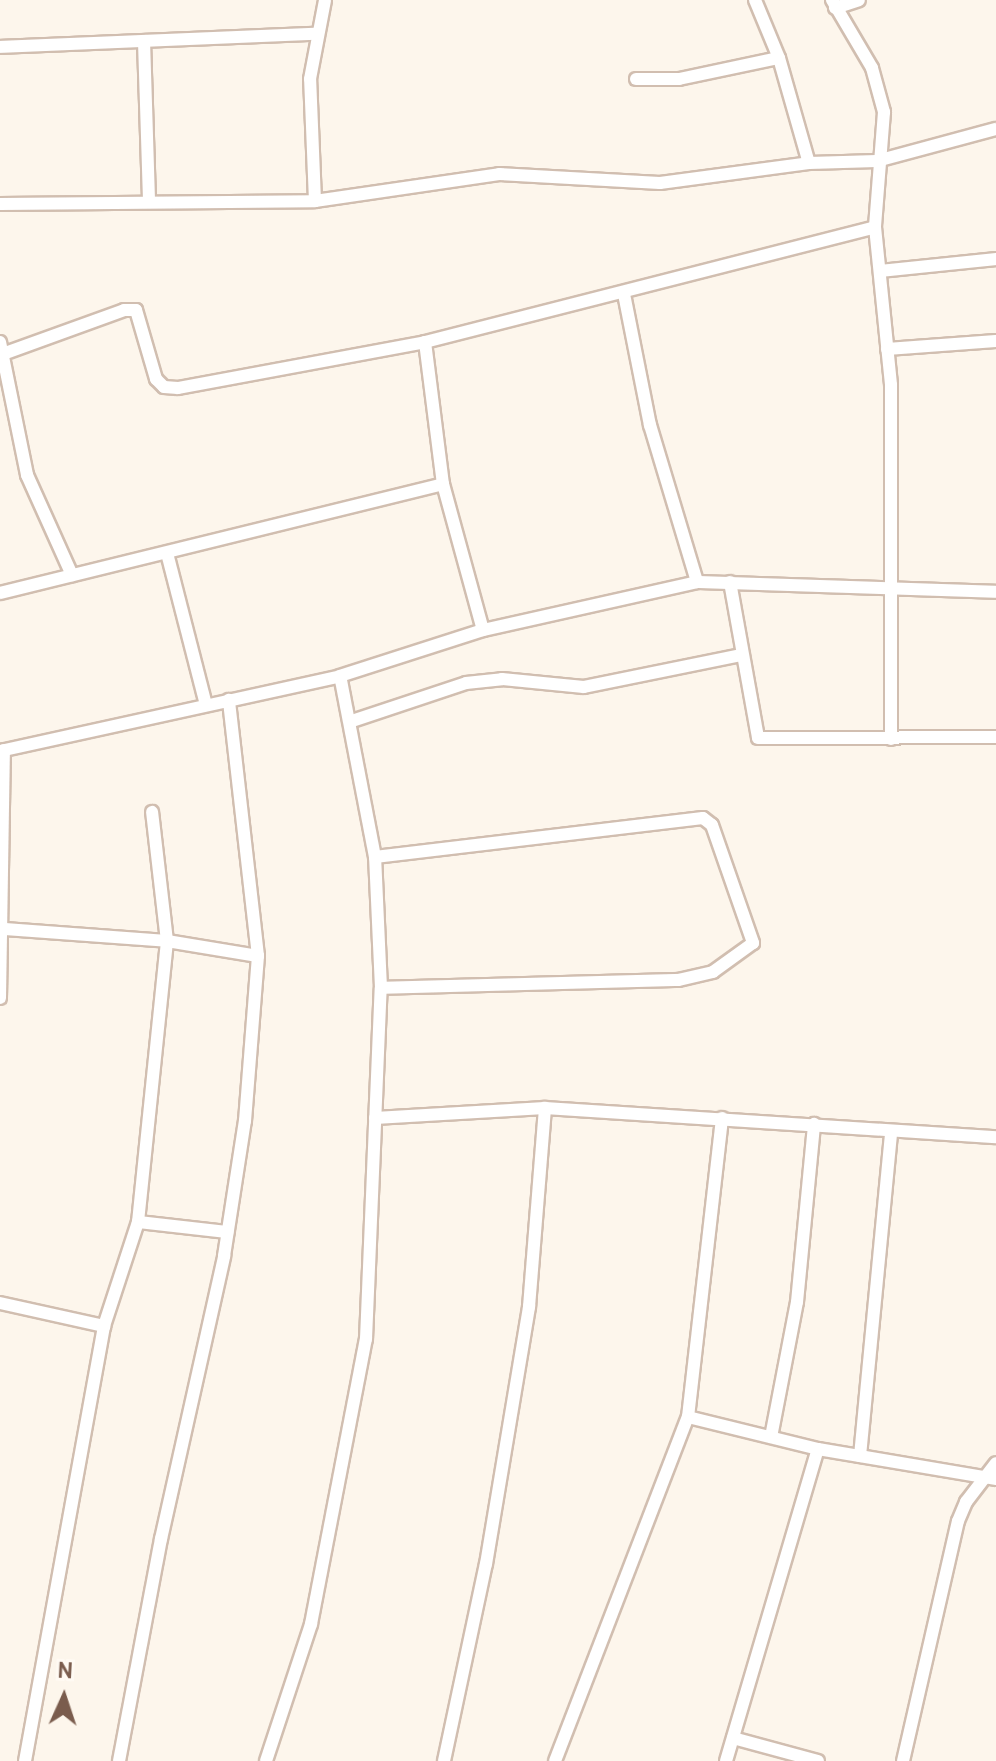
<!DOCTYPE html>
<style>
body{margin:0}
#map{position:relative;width:996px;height:1761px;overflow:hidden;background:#fdf6ec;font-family:Overpass,sans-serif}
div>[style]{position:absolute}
.roads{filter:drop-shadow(2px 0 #d1beb0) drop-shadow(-2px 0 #d1beb0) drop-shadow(0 2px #d1beb0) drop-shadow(0 -2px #d1beb0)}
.street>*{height:12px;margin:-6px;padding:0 6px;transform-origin:6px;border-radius:6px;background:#fff}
span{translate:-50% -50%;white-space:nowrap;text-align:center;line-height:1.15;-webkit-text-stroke:8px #fffaf3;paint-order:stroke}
.north{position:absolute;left:24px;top:1657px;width:80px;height:80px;-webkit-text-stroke:6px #fffaf3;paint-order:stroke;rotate:3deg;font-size:22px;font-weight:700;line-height:32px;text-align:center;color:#7a5c4d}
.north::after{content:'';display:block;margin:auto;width:28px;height:36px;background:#7a5c4d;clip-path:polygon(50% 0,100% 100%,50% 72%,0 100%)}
</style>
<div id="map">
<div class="roads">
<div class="street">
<div style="left:755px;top:0;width:63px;rotate:67.5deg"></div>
<div style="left:779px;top:58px;width:109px;rotate:74.1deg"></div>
<div style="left:832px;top:0;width:79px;rotate:59.5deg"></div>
<div style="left:872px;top:68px;width:46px;rotate:74.7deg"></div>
<div style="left:884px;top:112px;width:115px;rotate:94.5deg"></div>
<div style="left:875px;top:227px;width:159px;rotate:84.2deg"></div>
<div style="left:891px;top:385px;width:354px;rotate:90deg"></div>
<div style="left:835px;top:8px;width:25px;rotate:-18deg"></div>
<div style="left:144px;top:41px;width:158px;rotate:88.2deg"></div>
<div style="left:0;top:47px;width:315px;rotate:-2.4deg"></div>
<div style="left:636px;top:79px;width:43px"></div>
<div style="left:679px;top:79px;width:102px;rotate:-11.9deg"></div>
<div style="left:315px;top:201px;width:122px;rotate:-92.3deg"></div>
<div style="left:310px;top:79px;width:80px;rotate:-79.2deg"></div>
<div style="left:0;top:204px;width:315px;rotate:-0.5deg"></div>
<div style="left:315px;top:201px;width:186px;rotate:-8.3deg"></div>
<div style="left:499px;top:174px;width:161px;rotate:3.2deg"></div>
<div style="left:660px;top:183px;width:150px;rotate:-7.6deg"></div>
<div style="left:809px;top:163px;width:68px;rotate:-1.7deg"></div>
<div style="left:877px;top:161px;width:123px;rotate:-15.1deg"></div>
<div style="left:880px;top:271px;width:117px;rotate:-5.9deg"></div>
<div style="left:624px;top:294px;width:134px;rotate:78.8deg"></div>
<div style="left:650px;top:425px;width:164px;rotate:73.3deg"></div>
<div style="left:0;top:342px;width:136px;rotate:78.5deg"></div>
<div style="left:27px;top:475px;width:110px;rotate:65.8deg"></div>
<div style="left:425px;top:342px;width:143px;rotate:82.8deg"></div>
<div style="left:443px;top:484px;width:151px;rotate:74.7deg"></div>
<div style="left:887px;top:349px;width:109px;rotate:-4.2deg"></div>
<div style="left:0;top:355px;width:132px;rotate:-19.9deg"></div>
<div style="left:124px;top:310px;width:12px"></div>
<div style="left:136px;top:310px;width:72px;rotate:73.8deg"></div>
<div style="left:156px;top:379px;width:11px;rotate:45deg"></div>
<div style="left:164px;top:387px;width:14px;rotate:4deg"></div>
<div style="left:178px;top:388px;width:251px;rotate:-10.5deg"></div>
<div style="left:425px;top:342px;width:464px;rotate:-14.3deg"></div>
<div style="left:167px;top:553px;width:157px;rotate:75.6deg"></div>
<div style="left:730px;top:582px;width:158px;rotate:79.8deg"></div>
<div style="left:758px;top:738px;width:238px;rotate:-0.2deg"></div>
<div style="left:0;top:593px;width:456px;rotate:-13.8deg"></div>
<div style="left:352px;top:721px;width:120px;rotate:-18.4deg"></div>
<div style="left:466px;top:683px;width:36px;rotate:-6deg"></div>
<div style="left:502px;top:679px;width:82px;rotate:5.6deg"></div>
<div style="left:584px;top:687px;width:160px;rotate:-11.5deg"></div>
<div style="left:0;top:751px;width:348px;rotate:-12.4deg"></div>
<div style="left:340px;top:676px;width:150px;rotate:-17.8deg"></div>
<div style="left:483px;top:630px;width:219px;rotate:-12.6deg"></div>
<div style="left:697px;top:582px;width:299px;rotate:1.9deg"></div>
<div style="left:375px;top:857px;width:330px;rotate:-6.8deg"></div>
<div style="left:703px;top:818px;width:11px;rotate:38deg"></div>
<div style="left:712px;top:825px;width:125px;rotate:70.8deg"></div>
<div style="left:753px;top:943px;width:49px;rotate:144.1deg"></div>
<div style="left:713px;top:972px;width:36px;rotate:167deg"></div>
<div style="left:678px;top:980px;width:297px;rotate:178.5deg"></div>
<div style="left:5px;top:929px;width:162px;rotate:4.2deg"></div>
<div style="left:167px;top:941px;width:92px;rotate:9.4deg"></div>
<div style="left:0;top:998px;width:248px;rotate:-89.1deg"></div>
<div style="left:375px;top:1118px;width:170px;rotate:-3.4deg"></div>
<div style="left:545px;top:1108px;width:452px;rotate:3.7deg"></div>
<div style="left:138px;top:1222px;width:90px;rotate:6.4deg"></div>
<div style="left:0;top:1303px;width:107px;rotate:12.5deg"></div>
<div style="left:688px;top:1417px;width:134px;rotate:13.8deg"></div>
<div style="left:818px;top:1449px;width:181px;rotate:9.6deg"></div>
<div style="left:771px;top:1437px;width:137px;rotate:-79.1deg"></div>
<div style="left:797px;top:1302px;width:179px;rotate:-84.5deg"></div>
<div style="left:860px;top:1456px;width:325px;rotate:-84.5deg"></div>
<div style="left:733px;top:1738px;width:88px;rotate:15.1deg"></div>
<div style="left:25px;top:1761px;width:442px;rotate:-79.7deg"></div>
<div style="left:104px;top:1326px;width:109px;rotate:-71.9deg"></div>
<div style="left:138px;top:1222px;width:282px;rotate:-84.1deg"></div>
<div style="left:167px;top:941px;width:130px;rotate:-96.6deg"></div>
<div style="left:119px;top:1761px;width:226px;rotate:-79.3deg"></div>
<div style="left:161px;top:1539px;width:290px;rotate:-77.4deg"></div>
<div style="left:224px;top:1256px;width:137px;rotate:-81.2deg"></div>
<div style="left:245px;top:1121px;width:166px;rotate:-85.5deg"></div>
<div style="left:258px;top:956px;width:258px;rotate:-96.5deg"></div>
<div style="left:266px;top:1761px;width:144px;rotate:-71.8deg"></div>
<div style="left:311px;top:1624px;width:290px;rotate:-79.1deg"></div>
<div style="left:366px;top:1339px;width:351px;rotate:-87.6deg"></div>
<div style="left:381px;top:988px;width:131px;rotate:-92.6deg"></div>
<div style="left:375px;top:857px;width:184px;rotate:-100.9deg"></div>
<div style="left:444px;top:1761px;width:201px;rotate:-78deg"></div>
<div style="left:486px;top:1564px;width:261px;rotate:-80.5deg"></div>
<div style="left:529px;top:1307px;width:200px;rotate:-85.4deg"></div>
<div style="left:555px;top:1761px;width:369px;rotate:-68.9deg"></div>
<div style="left:688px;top:1417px;width:301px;rotate:-83.5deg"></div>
<div style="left:726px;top:1761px;width:325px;rotate:-73.6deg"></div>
<div style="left:903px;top:1761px;width:246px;rotate:-77.1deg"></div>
<div style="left:958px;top:1521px;width:21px;rotate:-67deg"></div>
<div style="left:966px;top:1502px;width:49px;rotate:-52.4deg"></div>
</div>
</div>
<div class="north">N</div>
</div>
